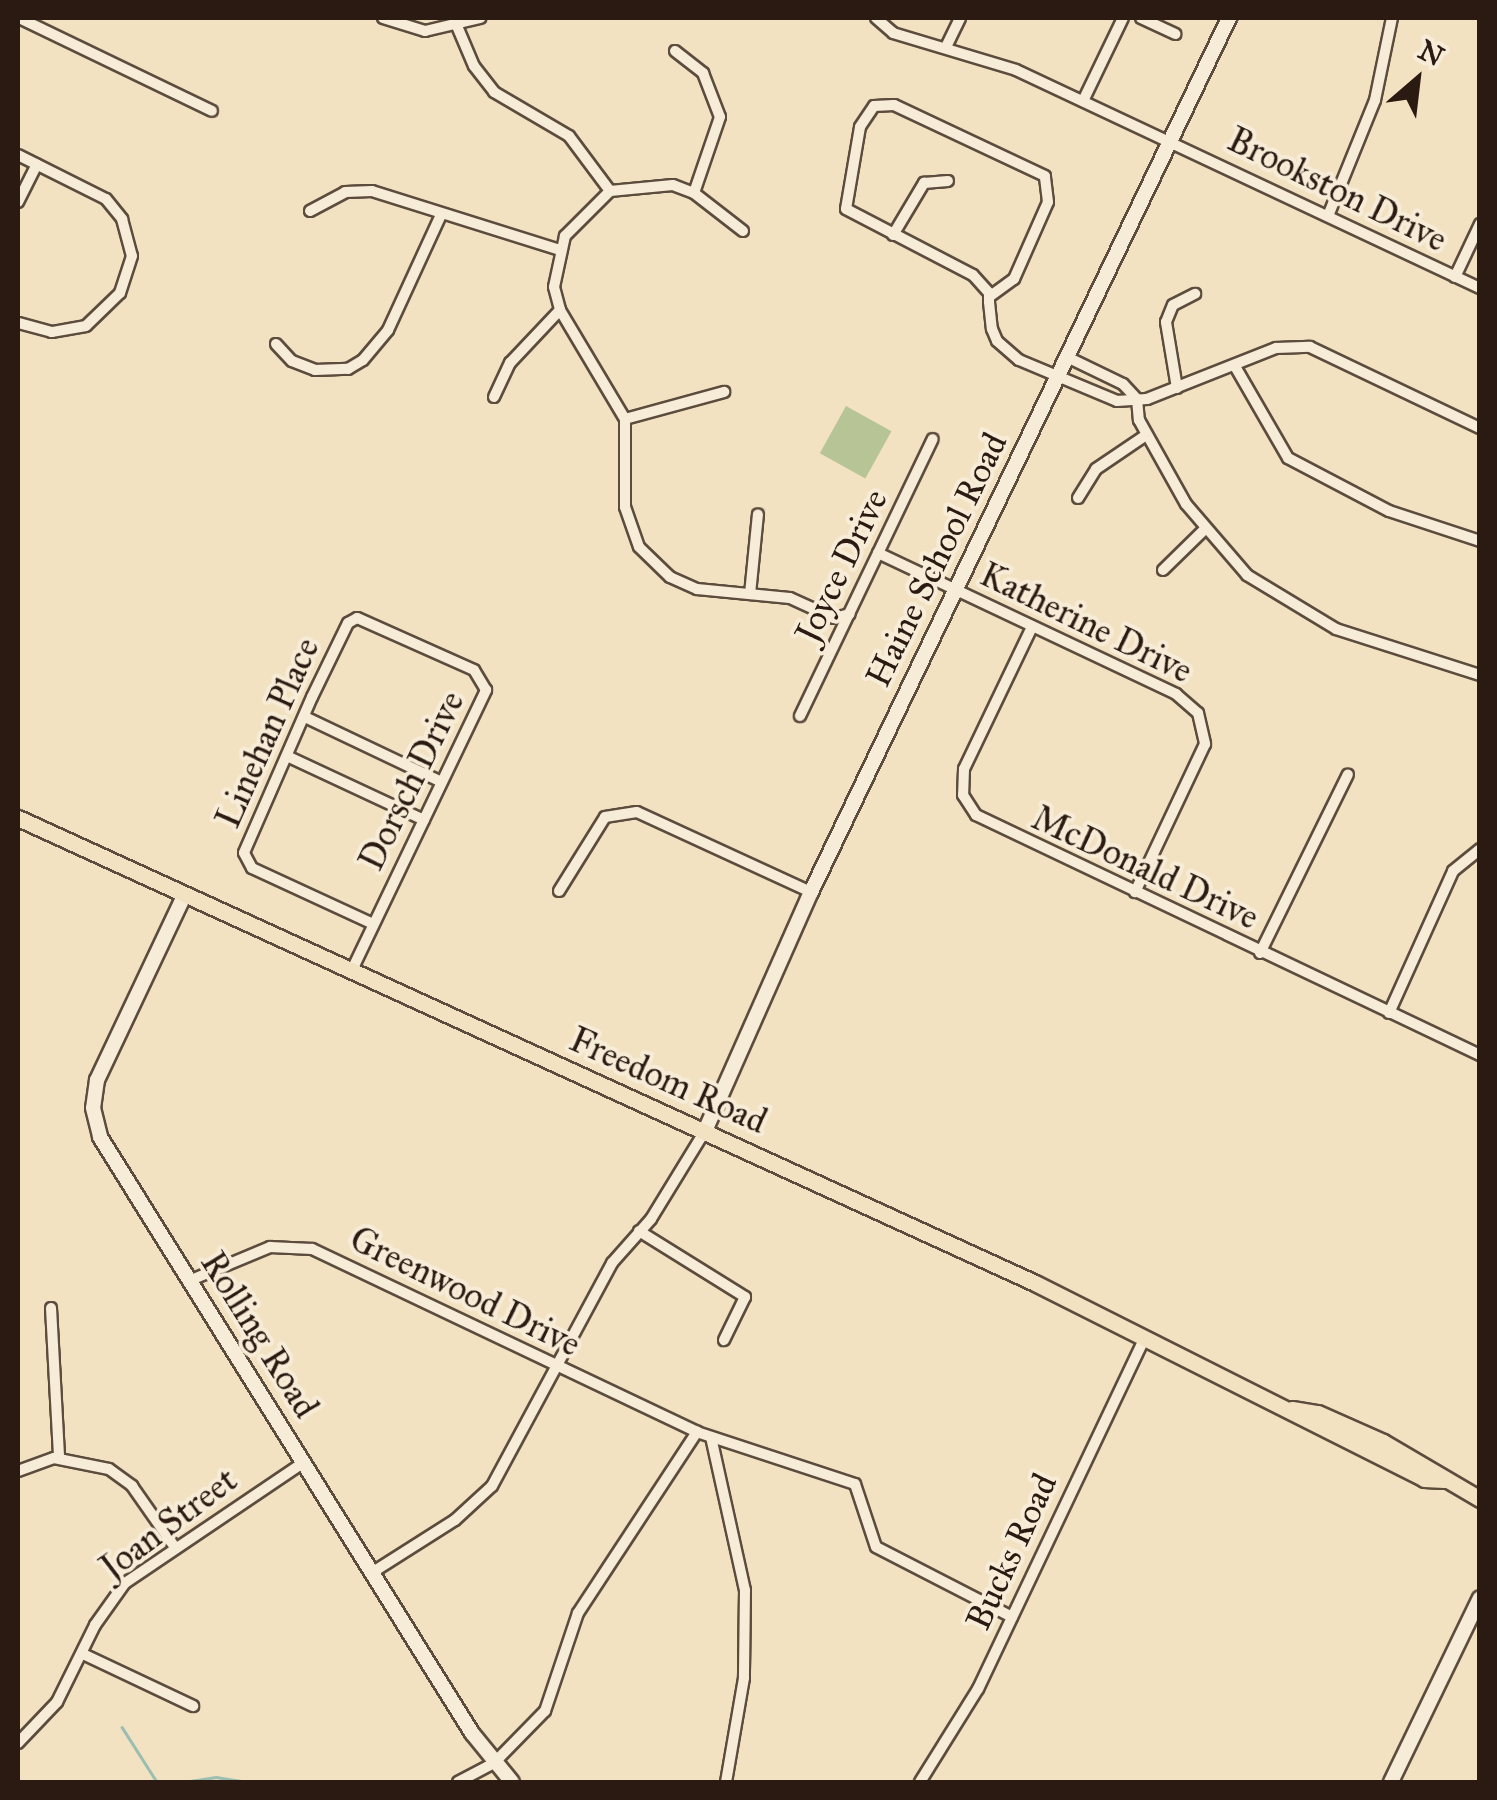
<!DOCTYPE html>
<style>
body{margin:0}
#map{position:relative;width:1497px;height:1800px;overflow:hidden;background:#f2e2c2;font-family:"IM FELL Great Primer",serif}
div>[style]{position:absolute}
.green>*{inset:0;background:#b7c496;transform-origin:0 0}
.stream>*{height:2.5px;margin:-1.25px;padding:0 1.25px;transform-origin:1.25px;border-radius:1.25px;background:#9bbeb1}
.roads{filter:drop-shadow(2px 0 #5c4c3d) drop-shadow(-2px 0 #5c4c3d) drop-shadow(0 2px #5c4c3d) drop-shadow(0 -2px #5c4c3d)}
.street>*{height:10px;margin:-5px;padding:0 5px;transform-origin:5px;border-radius:5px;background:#f7ecd7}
.secondary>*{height:14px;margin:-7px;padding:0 7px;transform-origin:7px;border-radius:7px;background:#f7ecd7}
.primary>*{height:15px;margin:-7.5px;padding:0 7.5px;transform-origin:7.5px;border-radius:7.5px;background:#f2e2c2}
span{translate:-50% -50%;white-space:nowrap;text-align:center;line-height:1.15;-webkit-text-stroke:8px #f7ecd7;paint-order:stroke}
.street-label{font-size:35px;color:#2a1a11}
.frame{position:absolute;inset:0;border:20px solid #2a1a11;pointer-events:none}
.north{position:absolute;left:1367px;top:30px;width:100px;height:100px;-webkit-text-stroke:8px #f7ecd7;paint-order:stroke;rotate:28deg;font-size:28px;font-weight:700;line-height:40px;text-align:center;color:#2a1a11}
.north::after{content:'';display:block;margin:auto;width:35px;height:45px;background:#2a1a11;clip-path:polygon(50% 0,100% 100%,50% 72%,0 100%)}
</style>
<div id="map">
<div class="green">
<div style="left:846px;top:406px;width:52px;height:54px;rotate:29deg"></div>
</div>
<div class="stream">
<div style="left:122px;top:1727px;width:65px;rotate:57.5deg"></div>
<div style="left:184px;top:1782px;width:32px;rotate:-9deg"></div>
<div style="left:216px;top:1777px;width:33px;rotate:9deg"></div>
<div style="left:350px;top:1782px;width:8px"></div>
</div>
<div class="roads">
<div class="street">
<div style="left:19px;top:18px;width:214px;rotate:25.7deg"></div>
<div style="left:383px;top:18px;width:44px;rotate:17.2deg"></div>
<div style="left:425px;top:31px;width:57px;rotate:-13.3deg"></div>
<div style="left:876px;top:18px;width:23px;rotate:41deg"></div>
<div style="left:893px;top:33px;width:128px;rotate:16.7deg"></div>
<div style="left:1016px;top:70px;width:513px;rotate:25.17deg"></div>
<div style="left:1141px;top:18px;width:38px;rotate:25deg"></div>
<div style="left:457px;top:26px;width:43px;rotate:67deg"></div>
<div style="left:474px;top:66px;width:33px;rotate:52deg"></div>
<div style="left:494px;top:92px;width:87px;rotate:30.4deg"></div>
<div style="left:569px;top:136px;width:69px;rotate:53.3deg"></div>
<div style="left:610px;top:191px;width:64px;rotate:135deg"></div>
<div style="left:565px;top:236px;width:52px;rotate:102.2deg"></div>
<div style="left:554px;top:287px;width:24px;rotate:75deg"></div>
<div style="left:560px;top:310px;width:127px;rotate:59.2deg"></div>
<div style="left:625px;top:419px;width:88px;rotate:90deg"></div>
<div style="left:625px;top:507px;width:42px;rotate:70.7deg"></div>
<div style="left:639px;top:547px;width:43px;rotate:44.1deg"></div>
<div style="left:670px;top:577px;width:30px;rotate:24deg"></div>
<div style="left:697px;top:589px;width:93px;rotate:5.5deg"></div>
<div style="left:790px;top:598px;width:48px;rotate:24.4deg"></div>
<div style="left:834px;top:618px;width:16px;rotate:-14deg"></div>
<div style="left:946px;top:47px;width:32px;rotate:-64deg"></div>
<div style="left:675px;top:51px;width:36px;rotate:38deg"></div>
<div style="left:703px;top:73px;width:47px;rotate:68.9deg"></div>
<div style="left:720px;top:117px;width:80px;rotate:108.9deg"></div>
<div style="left:1083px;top:101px;width:92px;rotate:-64.3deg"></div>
<div style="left:18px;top:155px;width:98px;rotate:26.6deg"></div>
<div style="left:106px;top:199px;width:26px;rotate:51deg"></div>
<div style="left:122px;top:219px;width:38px;rotate:75deg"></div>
<div style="left:132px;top:256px;width:39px;rotate:108deg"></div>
<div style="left:120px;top:293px;width:47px;rotate:135.9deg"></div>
<div style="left:86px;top:326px;width:35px;rotate:170deg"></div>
<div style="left:52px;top:332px;width:35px;rotate:-165deg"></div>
<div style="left:610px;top:191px;width:63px;rotate:-5.4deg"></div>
<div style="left:673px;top:185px;width:22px;rotate:21deg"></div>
<div style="left:694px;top:193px;width:62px;rotate:37.8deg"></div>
<div style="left:18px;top:202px;width:42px;rotate:-63.4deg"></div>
<div style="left:310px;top:211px;width:40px;rotate:-28deg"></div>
<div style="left:345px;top:192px;width:27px;rotate:-2deg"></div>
<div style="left:372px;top:191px;width:197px;rotate:17.4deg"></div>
<div style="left:1328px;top:216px;width:125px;rotate:-67.9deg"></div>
<div style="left:1375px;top:100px;width:84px;rotate:-78.3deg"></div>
<div style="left:893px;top:235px;width:61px;rotate:-59.2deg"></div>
<div style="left:924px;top:183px;width:24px;rotate:-5deg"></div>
<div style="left:1455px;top:277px;width:59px;rotate:-64.7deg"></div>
<div style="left:989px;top:297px;width:31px;rotate:-36deg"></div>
<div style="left:1014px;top:279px;width:84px;rotate:-66.2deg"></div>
<div style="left:1048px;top:202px;width:26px;rotate:-97deg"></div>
<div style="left:1045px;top:176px;width:167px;rotate:-154.8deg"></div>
<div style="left:894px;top:105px;width:20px;rotate:177deg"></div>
<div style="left:874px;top:106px;width:25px;rotate:124deg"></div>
<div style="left:860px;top:127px;width:83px;rotate:99.7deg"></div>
<div style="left:846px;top:209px;width:143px;rotate:27.5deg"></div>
<div style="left:973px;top:275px;width:24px;rotate:48deg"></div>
<div style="left:989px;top:293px;width:9px;rotate:90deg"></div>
<div style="left:989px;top:302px;width:27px;rotate:84deg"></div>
<div style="left:992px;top:329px;width:13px;rotate:67deg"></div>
<div style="left:997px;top:341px;width:29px;rotate:41deg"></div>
<div style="left:1019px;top:360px;width:106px;rotate:22.7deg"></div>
<div style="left:1117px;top:401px;width:30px;rotate:-4deg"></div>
<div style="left:1147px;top:399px;width:139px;rotate:-21.6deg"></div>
<div style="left:1276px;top:348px;width:34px;rotate:-2deg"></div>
<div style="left:1310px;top:347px;width:188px;rotate:25.5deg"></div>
<div style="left:276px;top:344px;width:23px;rotate:47deg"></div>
<div style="left:292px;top:361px;width:25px;rotate:21deg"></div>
<div style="left:315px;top:370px;width:33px;rotate:-2deg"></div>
<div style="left:348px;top:369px;width:17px;rotate:-31deg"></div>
<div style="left:363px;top:360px;width:39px;rotate:-50deg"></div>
<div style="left:388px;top:330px;width:127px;rotate:-65.3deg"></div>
<div style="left:1067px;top:357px;width:62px;rotate:25.7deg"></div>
<div style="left:1123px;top:384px;width:21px;rotate:47deg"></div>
<div style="left:1236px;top:368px;width:104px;rotate:60deg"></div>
<div style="left:1288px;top:458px;width:114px;rotate:27.7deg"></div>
<div style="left:1389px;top:511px;width:96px;rotate:18.2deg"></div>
<div style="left:1177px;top:388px;width:67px;rotate:-99.5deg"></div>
<div style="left:1166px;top:322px;width:18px;rotate:-68deg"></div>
<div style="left:1173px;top:305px;width:25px;rotate:-27deg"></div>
<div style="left:494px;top:397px;width:38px;rotate:-65deg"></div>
<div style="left:510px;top:363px;width:73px;rotate:-46.7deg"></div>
<div style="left:1137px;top:399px;width:21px;rotate:85deg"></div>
<div style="left:1139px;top:420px;width:96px;rotate:60.8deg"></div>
<div style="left:1186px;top:504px;width:94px;rotate:49.3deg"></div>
<div style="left:1247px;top:575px;width:104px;rotate:31.2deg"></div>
<div style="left:1336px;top:629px;width:151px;rotate:17.7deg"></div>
<div style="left:625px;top:419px;width:103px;rotate:-15.3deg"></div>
<div style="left:1078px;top:498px;width:34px;rotate:-58deg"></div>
<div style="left:1096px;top:469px;width:60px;rotate:-34.2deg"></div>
<div style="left:878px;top:553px;width:330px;rotate:25.3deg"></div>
<div style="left:1176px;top:694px;width:29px;rotate:41deg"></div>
<div style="left:1198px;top:713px;width:32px;rotate:77deg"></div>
<div style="left:1205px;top:744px;width:164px;rotate:115.3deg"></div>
<div style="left:1163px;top:570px;width:57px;rotate:-44.3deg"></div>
<div style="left:750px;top:594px;width:80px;rotate:-84.3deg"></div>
<div style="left:1032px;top:627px;width:157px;rotate:115.6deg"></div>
<div style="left:964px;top:769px;width:26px;rotate:92deg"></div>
<div style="left:963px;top:795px;width:24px;rotate:57deg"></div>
<div style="left:976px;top:815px;width:558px;rotate:25.46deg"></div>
<div style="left:800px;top:716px;width:307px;rotate:-64.4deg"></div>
<div style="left:307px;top:718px;width:149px;rotate:25.4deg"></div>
<div style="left:289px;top:757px;width:149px;rotate:25deg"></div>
<div style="left:559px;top:891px;width:87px;rotate:-58.1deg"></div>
<div style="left:605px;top:817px;width:32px;rotate:-9deg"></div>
<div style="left:637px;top:812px;width:192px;rotate:24.7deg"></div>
<div style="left:1260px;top:953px;width:199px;rotate:-63.8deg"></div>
<div style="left:351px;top:972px;width:313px;rotate:-64.4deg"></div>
<div style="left:486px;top:690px;width:23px;rotate:-121deg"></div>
<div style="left:474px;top:670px;width:128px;rotate:-156deg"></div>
<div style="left:357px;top:618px;width:10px;rotate:151deg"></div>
<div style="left:348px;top:623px;width:82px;rotate:115.9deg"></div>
<div style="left:312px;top:697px;width:170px;rotate:113.6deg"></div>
<div style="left:244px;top:853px;width:17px;rotate:62deg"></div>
<div style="left:252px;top:868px;width:133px;rotate:24.8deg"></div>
<div style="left:1389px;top:1013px;width:156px;rotate:-65.7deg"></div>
<div style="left:1453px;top:871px;width:35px;rotate:-39deg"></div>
<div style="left:639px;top:1231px;width:125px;rotate:31.9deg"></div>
<div style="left:745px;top:1297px;width:48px;rotate:116deg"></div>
<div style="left:191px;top:1280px;width:86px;rotate:-22.7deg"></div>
<div style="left:270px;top:1247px;width:42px;rotate:2.7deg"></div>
<div style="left:312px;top:1249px;width:426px;rotate:25.4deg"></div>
<div style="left:697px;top:1432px;width:166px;rotate:18.2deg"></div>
<div style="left:855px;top:1484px;width:66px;rotate:71.6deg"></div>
<div style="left:876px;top:1547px;width:153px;rotate:27.2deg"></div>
<div style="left:51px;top:1308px;width:150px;rotate:86.9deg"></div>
<div style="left:711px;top:1437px;width:157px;rotate:77.5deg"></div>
<div style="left:745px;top:1590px;width:88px;rotate:90.7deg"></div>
<div style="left:744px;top:1678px;width:106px;rotate:99.8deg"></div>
<div style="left:18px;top:1471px;width:38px;rotate:-20deg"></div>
<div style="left:54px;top:1458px;width:56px;rotate:11.3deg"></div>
<div style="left:109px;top:1469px;width:29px;rotate:36deg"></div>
<div style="left:132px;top:1486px;width:73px;rotate:55deg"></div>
<div style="left:373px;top:1572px;width:97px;rotate:-32.4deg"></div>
<div style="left:455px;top:1520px;width:50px;rotate:-42.6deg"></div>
<div style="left:492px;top:1486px;width:253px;rotate:-61.7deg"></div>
<div style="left:612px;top:1263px;width:59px;rotate:-48.4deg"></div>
<div style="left:651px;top:1219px;width:103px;rotate:-58.5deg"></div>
<div style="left:83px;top:1654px;width:122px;rotate:25.3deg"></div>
<div style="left:18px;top:1743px;width:57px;rotate:-46.4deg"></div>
<div style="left:57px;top:1702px;width:86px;rotate:-63.7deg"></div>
<div style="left:95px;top:1625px;width:52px;rotate:-54.5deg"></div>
<div style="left:125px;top:1583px;width:215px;rotate:-34deg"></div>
<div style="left:458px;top:1782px;width:41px;rotate:-27.8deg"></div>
<div style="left:494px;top:1763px;width:73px;rotate:-45.6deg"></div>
<div style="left:545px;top:1711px;width:103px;rotate:-71.4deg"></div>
<div style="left:578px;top:1613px;width:217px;rotate:-56.7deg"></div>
<div style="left:920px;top:1782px;width:110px;rotate:-58.1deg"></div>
<div style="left:978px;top:1689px;width:387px;rotate:-64.6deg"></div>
</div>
<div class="secondary">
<div style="left:184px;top:896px;width:204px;rotate:115.3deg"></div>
<div style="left:97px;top:1080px;width:28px;rotate:98deg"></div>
<div style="left:93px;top:1108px;width:30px;rotate:76deg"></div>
<div style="left:100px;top:1137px;width:703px;rotate:58.03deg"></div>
<div style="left:472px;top:1733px;width:63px;rotate:50.8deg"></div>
<div style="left:705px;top:1131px;width:261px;rotate:-66.1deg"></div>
<div style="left:811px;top:892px;width:969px;rotate:-64.44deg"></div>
<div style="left:1391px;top:1782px;width:204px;rotate:-64.2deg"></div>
</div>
<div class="primary">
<div style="left:18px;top:818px;width:1118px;rotate:24.57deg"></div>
<div style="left:1035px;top:1283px;width:436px;rotate:26.7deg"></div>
<div style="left:1424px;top:1479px;width:20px;rotate:3deg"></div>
<div style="left:1292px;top:1409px;width:26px;rotate:9deg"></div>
<div style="left:1318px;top:1413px;width:71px;rotate:24deg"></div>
<div style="left:1383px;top:1442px;width:113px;rotate:30.4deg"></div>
</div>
</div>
<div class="street-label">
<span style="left:1337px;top:190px;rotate:26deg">Brookston Drive</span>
<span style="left:937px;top:560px;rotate:-64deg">Haine School Road</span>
<span style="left:842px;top:566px;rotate:-64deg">Joyce Drive</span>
<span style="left:1086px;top:623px;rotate:26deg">Katherine Drive</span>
<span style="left:268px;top:733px;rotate:-66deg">Linehan Place</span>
<span style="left:412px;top:781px;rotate:-64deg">Dorsch Drive</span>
<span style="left:1145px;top:868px;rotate:25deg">McDonald Drive</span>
<span style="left:668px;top:1081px;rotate:24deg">Freedom Road</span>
<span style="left:465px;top:1292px;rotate:26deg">Greenwood Drive</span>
<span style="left:259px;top:1335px;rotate:58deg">Rolling Road</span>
<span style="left:169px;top:1524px;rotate:-37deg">Joan Street</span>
<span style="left:1012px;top:1552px;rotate:-65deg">Bucks Road</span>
</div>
<div class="frame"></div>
<div class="north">N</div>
</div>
